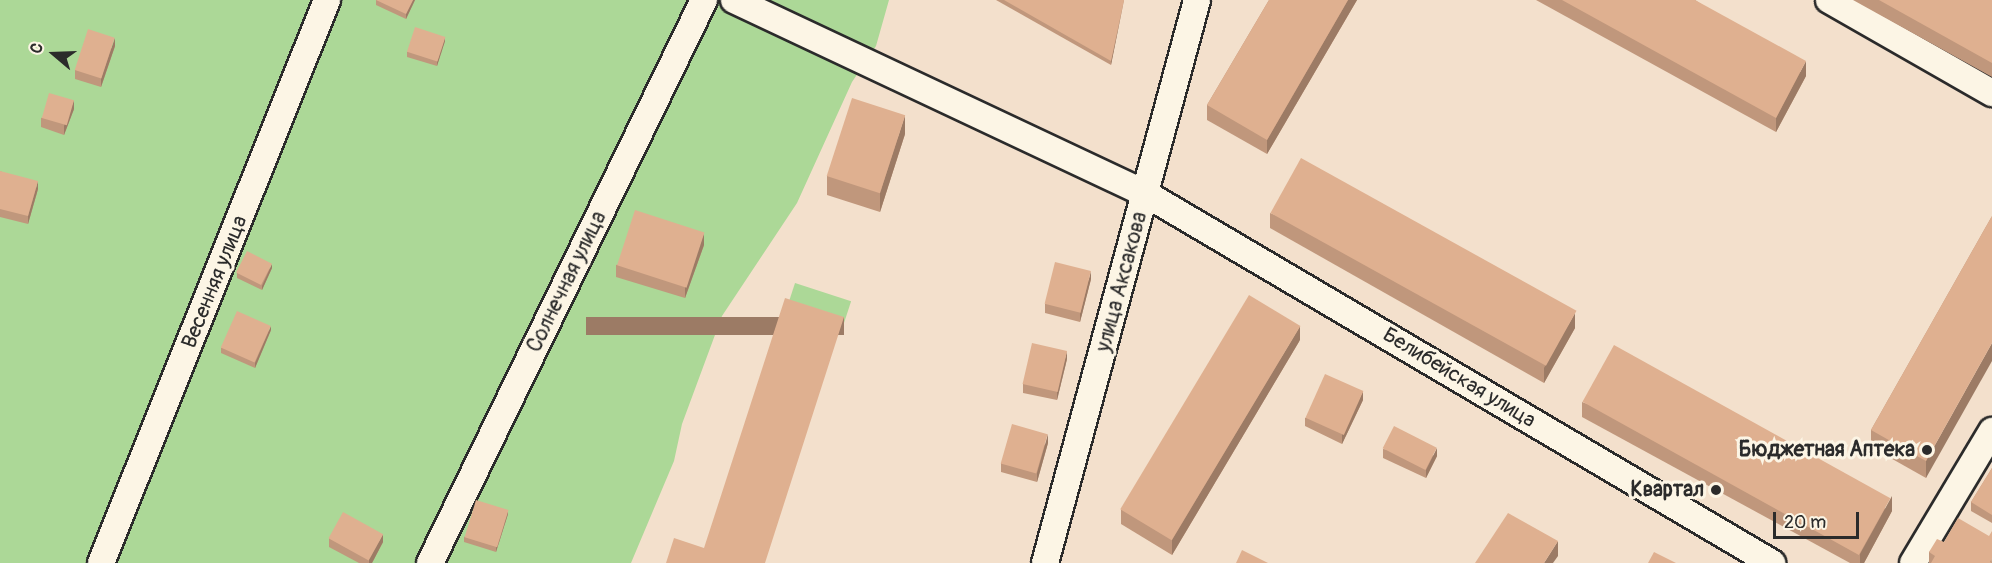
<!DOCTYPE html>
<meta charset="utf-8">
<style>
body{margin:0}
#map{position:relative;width:1992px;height:563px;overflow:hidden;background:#f3e0cc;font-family:Pangolin,sans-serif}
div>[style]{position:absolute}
.green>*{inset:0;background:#acd897;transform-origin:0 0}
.roads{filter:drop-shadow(2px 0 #2b2b2b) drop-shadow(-2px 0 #2b2b2b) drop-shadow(0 2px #2b2b2b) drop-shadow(0 -2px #2b2b2b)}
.minor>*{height:26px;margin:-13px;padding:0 13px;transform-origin:13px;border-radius:13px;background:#fcf5e5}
.wall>*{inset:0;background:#c0977c}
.shaded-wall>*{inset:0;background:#9c7b65;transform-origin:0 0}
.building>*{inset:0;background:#dfb090;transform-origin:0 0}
.dots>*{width:16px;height:16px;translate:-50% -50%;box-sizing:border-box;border:3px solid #fcf5e5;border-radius:50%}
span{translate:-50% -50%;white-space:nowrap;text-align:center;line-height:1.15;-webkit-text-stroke:6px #fcf5e5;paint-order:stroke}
.street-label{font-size:21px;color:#2b2b2b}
.poi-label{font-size:21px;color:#2b2b2b;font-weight:700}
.right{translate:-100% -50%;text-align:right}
.north{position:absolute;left:24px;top:24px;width:60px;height:60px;-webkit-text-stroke:4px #fcf5e5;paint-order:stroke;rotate:289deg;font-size:16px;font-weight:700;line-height:24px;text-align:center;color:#2b2b2b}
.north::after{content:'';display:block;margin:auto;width:21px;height:27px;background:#2b2b2b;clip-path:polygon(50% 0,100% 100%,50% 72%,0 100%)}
.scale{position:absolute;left:1773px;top:512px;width:86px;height:27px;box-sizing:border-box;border:3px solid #2b2b2b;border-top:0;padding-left:8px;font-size:18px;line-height:21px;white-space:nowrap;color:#2b2b2b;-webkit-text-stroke:4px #fcf5e5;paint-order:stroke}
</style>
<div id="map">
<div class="green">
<div style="clip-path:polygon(0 0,889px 0,876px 46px,852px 82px,797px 203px,722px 316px,682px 424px,674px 461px,631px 563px,0 563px)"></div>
<div style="left:795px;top:283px;width:59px;height:24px;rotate:18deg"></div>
</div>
<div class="roads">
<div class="minor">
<div style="left:734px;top:0;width:455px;rotate:25.2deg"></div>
<div style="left:1146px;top:194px;width:727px;rotate:30.52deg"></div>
<div style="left:1829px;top:0;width:188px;rotate:29.7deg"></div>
<div style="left:101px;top:563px;width:607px;rotate:-68.13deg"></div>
<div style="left:430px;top:563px;width:626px;rotate:-64.05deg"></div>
<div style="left:1045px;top:563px;width:583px;rotate:-74.89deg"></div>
<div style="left:1913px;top:563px;width:154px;rotate:-59.1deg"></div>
</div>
</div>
<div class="wall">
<div style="clip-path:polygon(376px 0,415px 0,406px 19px,376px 5px)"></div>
<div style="clip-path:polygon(996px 0,1124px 0,1111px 65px)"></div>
<div style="clip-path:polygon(1269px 0,1357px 0,1267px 154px,1207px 120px,1207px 105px)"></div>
<div style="clip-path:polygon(1536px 0,1695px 0,1806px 76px,1776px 132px)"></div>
<div style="clip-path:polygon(1853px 0,1992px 0,1992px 77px)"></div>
<div style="clip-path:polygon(445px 41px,437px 66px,407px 57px,407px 52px)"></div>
<div style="clip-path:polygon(115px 46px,101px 87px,75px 79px,75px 70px)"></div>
<div style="clip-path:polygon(74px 109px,64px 135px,41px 127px,41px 118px)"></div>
<div style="clip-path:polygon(905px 134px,880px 212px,827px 195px,827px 176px)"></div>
<div style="clip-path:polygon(0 171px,38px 189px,28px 224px,0 217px)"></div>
<div style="clip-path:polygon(1270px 213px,1575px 328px,1544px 383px,1270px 228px)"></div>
<div style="clip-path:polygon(1992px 216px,1926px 478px,1871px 447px,1871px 430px)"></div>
<div style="clip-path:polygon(704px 245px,685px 298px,616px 277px,616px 265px)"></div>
<div style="clip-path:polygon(272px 268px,262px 290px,237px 278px,237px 273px)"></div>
<div style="clip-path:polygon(1091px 279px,1080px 322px,1045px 313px,1045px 304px)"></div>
<div style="clip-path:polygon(271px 330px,255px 368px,221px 353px,221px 348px)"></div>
<div style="clip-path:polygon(1300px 340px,1172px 555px,1121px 524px,1121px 510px)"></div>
<div style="clip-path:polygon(1067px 359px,1057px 400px,1023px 393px,1023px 384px)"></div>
<div style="clip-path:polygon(1363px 400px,1342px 444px,1305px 426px,1305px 418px)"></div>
<div style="clip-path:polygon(1582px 402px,1892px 511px,1864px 563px,1850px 563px,1582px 417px)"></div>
<div style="clip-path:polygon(1048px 443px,1037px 482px,1001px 472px,1001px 463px)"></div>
<div style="clip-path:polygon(1383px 449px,1437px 456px,1426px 478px,1383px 458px)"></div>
<div style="clip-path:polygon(1992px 468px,1992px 523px,1971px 511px,1971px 502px)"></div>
<div style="clip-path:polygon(508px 514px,496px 552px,464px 542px,464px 537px)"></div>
<div style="clip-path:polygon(1989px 536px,1992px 563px,1929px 563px,1929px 552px,1944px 542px)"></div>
<div style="clip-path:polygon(329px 538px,383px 542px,372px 563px,359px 563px,329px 547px)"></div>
</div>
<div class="shaded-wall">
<div style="clip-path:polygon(413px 0,415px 0,406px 19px,406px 14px)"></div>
<div style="clip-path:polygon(1124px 0,1111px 65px,1111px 61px)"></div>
<div style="clip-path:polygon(1348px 0,1357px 0,1267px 154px,1267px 140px)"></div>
<div style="clip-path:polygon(445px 37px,445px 41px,437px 66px,437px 62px)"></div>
<div style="clip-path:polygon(115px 38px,115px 46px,101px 87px,101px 78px)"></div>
<div style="clip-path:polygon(1806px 61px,1806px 76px,1776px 132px,1776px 118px)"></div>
<div style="clip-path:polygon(74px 100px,74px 109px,64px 135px,64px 126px)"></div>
<div style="clip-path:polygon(905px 115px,905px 134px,880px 212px,880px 193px)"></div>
<div style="clip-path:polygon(38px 181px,38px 189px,28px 224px,28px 216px)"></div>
<div style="clip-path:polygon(704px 233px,704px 245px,685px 298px,685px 286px)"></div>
<div style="clip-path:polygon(272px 264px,272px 268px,262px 290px,262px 286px)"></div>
<div style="clip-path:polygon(1091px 271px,1091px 279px,1080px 322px,1080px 314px)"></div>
<div style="clip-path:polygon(1575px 313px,1575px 328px,1544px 383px,1544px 368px)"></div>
<div style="left:844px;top:317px;width:18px;height:258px;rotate:90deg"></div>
<div style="clip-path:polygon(271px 326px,271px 330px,255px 368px,255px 363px)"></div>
<div style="clip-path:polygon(1300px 326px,1300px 340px,1172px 555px,1172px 540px)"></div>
<div style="clip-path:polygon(1992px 343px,1992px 361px,1926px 478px,1926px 461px)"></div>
<div style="clip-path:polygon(1067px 351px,1067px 359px,1057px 400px,1057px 391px)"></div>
<div style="clip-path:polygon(1363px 391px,1363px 400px,1342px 444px,1342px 435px)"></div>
<div style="clip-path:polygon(1048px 434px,1048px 443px,1037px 482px,1037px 473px)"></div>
<div style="clip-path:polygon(1437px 448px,1437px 456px,1426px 478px,1426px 470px)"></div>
<div style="clip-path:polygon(1892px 496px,1892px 511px,1864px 563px,1860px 563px,1860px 554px)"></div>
<div style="clip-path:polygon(508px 510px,508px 514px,496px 552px,496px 548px)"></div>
<div style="clip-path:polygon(383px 534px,383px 542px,372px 563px,369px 563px,369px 559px)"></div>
<div style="clip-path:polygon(1558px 541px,1558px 556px,1553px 563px,1544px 563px)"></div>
</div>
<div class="building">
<div style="clip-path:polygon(376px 0,413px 0,406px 14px)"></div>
<div style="clip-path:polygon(1004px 0,1124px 0,1111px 61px)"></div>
<div style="clip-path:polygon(1269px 0,1348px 0,1267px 140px,1207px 105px)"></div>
<div style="clip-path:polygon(1562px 0,1695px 0,1806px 61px,1776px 118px)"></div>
<div style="clip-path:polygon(1879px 0,1992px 0,1992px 63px)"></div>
<div style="left:415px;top:27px;width:32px;height:26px;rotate:18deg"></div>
<div style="left:88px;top:29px;width:28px;height:43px;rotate:18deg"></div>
<div style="left:49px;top:93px;width:26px;height:26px;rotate:16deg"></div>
<div style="left:852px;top:98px;width:56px;height:82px;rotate:18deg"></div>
<div style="left:1301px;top:158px;width:315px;height:63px;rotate:29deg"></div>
<div style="clip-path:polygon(0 171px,38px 181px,28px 216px,0 209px)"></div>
<div style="left:635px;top:210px;width:73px;height:58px;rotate:18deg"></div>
<div style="clip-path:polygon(1992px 216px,1992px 343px,1926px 461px,1871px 430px)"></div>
<div style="left:247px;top:251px;width:28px;height:24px;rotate:27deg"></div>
<div style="left:1055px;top:262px;width:37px;height:43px;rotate:14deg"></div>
<div style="left:1249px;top:295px;width:60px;height:250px;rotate:31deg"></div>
<div style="clip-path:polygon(785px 298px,844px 317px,765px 563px,666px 563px,674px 538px,704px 548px)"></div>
<div style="left:237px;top:311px;width:37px;height:40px;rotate:24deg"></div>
<div style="left:1032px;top:343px;width:36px;height:42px;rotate:13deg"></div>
<div style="left:1614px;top:345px;width:316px;height:65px;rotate:29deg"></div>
<div style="left:1325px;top:374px;width:42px;height:48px;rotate:24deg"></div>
<div style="left:1012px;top:424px;width:37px;height:41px;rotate:16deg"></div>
<div style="left:1394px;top:426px;width:48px;height:25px;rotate:27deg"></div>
<div style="clip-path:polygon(1992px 468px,1992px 515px,1971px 502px)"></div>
<div style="left:476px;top:500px;width:34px;height:39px;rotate:17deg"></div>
<div style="left:343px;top:512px;width:46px;height:30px;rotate:29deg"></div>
<div style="clip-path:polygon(1508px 513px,1558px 541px,1544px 563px,1475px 563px)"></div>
<div style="clip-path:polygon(1958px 518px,1989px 536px,1992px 531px,1992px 558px,1990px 562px,1992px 563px,1931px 563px,1935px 556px,1929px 552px,1937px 539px,1944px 542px)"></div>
<div style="clip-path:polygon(1242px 550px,1268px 563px,1236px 563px)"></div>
<div style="clip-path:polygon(1654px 552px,1676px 563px,1648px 563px)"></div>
</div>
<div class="dots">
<div style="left:1927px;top:450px;background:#2b2b2b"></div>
<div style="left:1716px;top:490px;background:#2b2b2b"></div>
</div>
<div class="street-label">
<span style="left:215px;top:282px;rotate:-68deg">Весенняя улица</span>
<span style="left:567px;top:282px;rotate:-64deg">Солнечная улица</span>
<span style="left:1122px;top:282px;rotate:-75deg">улица Аксакова</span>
<span style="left:1459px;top:378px;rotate:31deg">Белибейская улица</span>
</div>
<div class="poi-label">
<span class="right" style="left:1915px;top:450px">Бюджетная Аптека</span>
<span class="right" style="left:1704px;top:490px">Квартал</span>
</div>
<div class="north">С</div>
<div class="scale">20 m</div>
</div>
